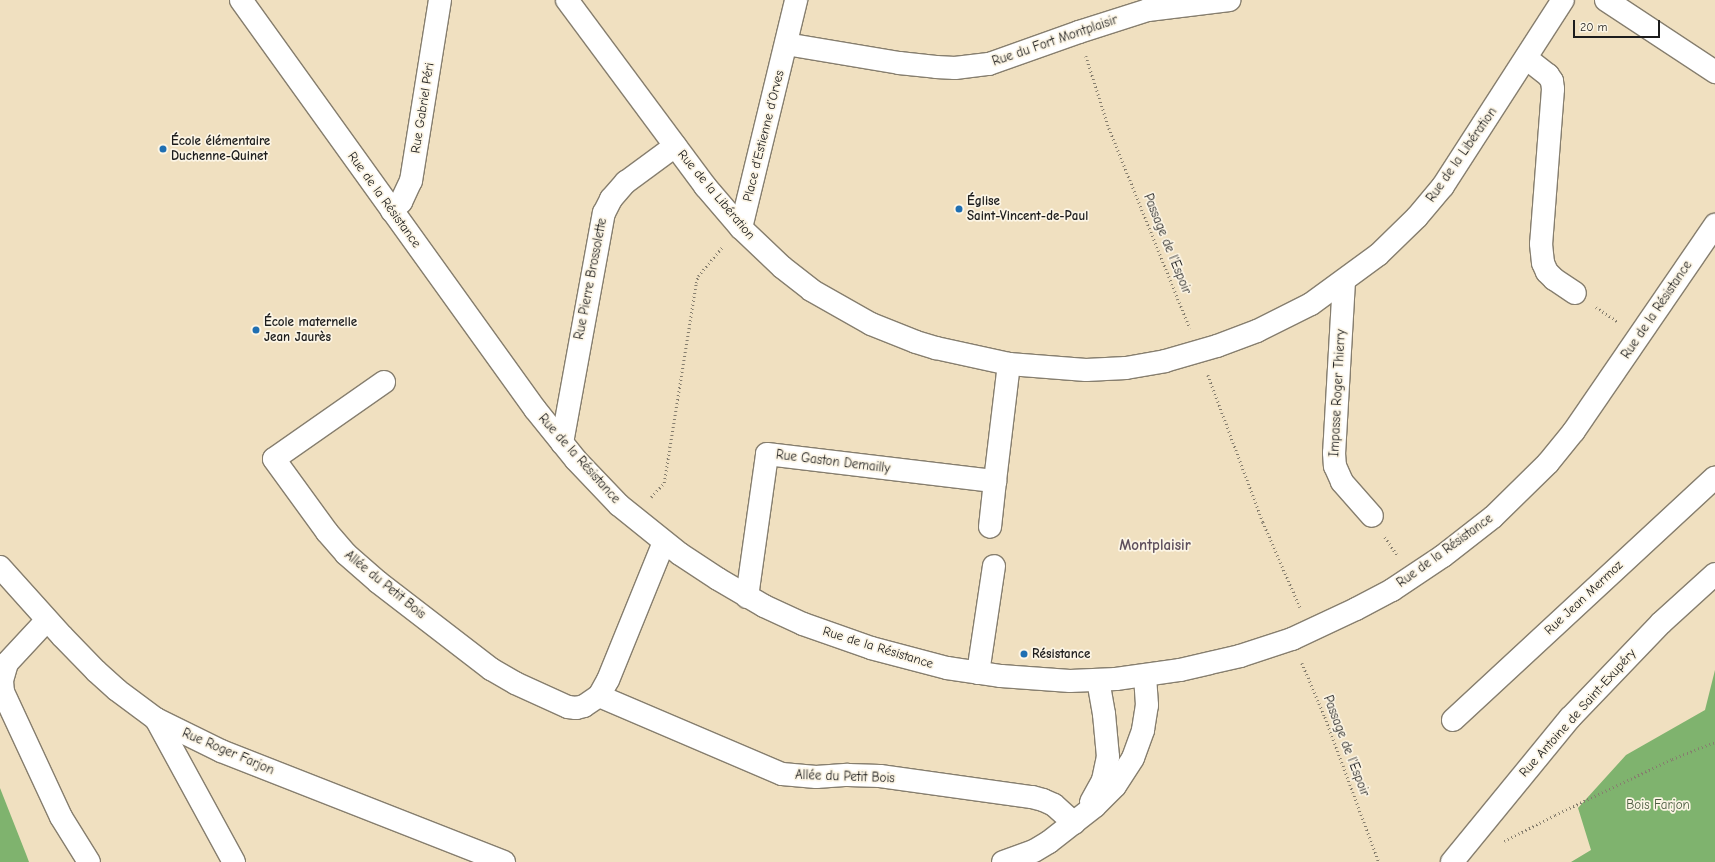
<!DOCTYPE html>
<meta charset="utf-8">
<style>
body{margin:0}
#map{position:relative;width:1715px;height:862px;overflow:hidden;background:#f0e0c0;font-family:"Comic Neue",sans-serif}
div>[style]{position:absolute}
.forest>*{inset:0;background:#7fb36e}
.path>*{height:2.5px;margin-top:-1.25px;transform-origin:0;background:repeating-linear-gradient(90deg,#867e6e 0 1px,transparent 0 4px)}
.roads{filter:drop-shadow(1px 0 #867e6e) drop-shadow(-1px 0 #867e6e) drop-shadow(0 1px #867e6e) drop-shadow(0 -1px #867e6e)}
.minor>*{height:22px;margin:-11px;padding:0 11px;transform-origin:11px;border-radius:11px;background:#fff}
.dots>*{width:11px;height:11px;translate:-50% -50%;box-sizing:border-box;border:2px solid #fcf5e5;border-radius:50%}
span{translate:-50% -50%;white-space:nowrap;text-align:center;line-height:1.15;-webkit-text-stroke:3.5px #fcf5e5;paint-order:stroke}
.street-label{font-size:13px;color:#1c1c1c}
.poi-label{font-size:13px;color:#1c1c1c;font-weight:700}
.left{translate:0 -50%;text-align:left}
.park-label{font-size:13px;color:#4a5b3f}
.quarter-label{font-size:15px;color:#5e4f5d;font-weight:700}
.scale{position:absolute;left:1573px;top:20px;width:87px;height:18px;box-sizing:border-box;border:2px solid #1c1c1c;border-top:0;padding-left:5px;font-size:12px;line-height:14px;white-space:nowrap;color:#1c1c1c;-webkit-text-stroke:3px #fcf5e5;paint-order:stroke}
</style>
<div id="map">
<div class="forest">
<div style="clip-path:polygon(1715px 670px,1715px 862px,1571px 862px,1591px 850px,1578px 808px,1626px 755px,1705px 710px)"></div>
<div style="clip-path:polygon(0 788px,26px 854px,29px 862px,0 862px)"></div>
</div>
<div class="path">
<div style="left:1086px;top:56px;width:76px;rotate:72.3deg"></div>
<div style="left:1109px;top:128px;width:216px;rotate:68deg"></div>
<div style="left:1596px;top:307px;width:27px;rotate:34deg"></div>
<div style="left:1208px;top:375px;width:157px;rotate:69.5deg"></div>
<div style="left:1263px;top:522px;width:93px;rotate:66.5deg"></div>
<div style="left:651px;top:497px;width:19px;rotate:-47deg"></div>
<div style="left:664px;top:483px;width:203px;rotate:-80.9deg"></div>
<div style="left:696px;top:283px;width:7px;rotate:-74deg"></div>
<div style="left:698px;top:276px;width:38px;rotate:-50deg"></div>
<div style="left:1385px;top:537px;width:23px;rotate:56deg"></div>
<div style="left:1302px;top:663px;width:59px;rotate:66.9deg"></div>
<div style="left:1325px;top:717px;width:155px;rotate:69.6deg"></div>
<div style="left:1504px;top:841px;width:57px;rotate:-27deg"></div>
<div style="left:1555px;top:815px;width:130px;rotate:-25.6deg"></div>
<div style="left:1672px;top:759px;width:46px;rotate:-21.6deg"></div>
</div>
<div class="roads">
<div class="minor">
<div style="left:241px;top:0;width:504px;rotate:54.29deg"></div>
<div style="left:535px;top:409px;width:65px;rotate:51.2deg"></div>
<div style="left:576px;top:460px;width:62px;rotate:46.3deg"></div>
<div style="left:619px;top:505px;width:78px;rotate:38.8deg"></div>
<div style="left:680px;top:554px;width:45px;rotate:33.3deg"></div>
<div style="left:718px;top:579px;width:53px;rotate:30.4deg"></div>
<div style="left:764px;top:606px;width:43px;rotate:24.8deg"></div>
<div style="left:803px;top:624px;width:72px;rotate:19.4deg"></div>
<div style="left:871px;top:648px;width:79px;rotate:14.7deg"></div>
<div style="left:947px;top:668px;width:55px;rotate:8.4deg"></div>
<div style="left:1001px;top:676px;width:69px;rotate:4.1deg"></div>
<div style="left:1070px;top:681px;width:46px;rotate:-2.5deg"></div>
<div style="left:1116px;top:679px;width:65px;rotate:-8deg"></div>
<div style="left:1180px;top:670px;width:62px;rotate:-13.1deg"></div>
<div style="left:1240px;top:656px;width:55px;rotate:-18.1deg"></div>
<div style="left:1292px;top:639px;width:71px;rotate:-25.1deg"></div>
<div style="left:1356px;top:609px;width:41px;rotate:-27.8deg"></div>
<div style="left:1392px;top:590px;width:61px;rotate:-33.7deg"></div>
<div style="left:1443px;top:556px;width:63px;rotate:-38deg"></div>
<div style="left:1493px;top:517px;width:77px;rotate:-44.5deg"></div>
<div style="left:1548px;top:463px;width:41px;rotate:-50.9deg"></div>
<div style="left:1574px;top:431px;width:250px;rotate:-55.6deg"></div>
<div style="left:567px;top:0;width:232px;rotate:53.4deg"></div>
<div style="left:705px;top:186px;width:55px;rotate:49.4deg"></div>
<div style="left:741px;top:228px;width:57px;rotate:43.6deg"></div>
<div style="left:782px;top:267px;width:37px;rotate:38deg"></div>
<div style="left:811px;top:290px;width:69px;rotate:29.5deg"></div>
<div style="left:871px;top:324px;width:48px;rotate:21.8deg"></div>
<div style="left:916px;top:342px;width:21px;rotate:17deg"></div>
<div style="left:936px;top:348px;width:75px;rotate:12.4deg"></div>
<div style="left:1009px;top:364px;width:77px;rotate:4.5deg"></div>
<div style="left:1086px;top:370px;width:40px;rotate:-2.9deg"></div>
<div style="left:1126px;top:368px;width:40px;rotate:-10deg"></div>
<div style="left:1165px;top:361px;width:54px;rotate:-16.1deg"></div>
<div style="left:1217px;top:346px;width:43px;rotate:-20.6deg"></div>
<div style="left:1257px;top:331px;width:60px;rotate:-26.6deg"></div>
<div style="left:1311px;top:304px;width:83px;rotate:-36.2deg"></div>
<div style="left:1378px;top:255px;width:54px;rotate:-44.3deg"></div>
<div style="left:1417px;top:217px;width:40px;rotate:-50deg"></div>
<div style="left:1443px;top:186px;width:221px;rotate:-57.2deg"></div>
<div style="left:1606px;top:0;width:131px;rotate:33.4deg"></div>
<div style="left:786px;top:44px;width:115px;rotate:9.5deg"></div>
<div style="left:899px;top:63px;width:37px;rotate:6deg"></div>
<div style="left:936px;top:67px;width:19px;rotate:3deg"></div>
<div style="left:955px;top:68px;width:34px;rotate:-7deg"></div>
<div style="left:989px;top:64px;width:96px;rotate:-19.6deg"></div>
<div style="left:1079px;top:32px;width:72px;rotate:-17.7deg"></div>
<div style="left:1148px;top:10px;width:82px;rotate:-7deg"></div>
<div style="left:1526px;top:58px;width:28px;rotate:38deg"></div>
<div style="left:1548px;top:75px;width:7px;rotate:56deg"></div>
<div style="left:1552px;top:81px;width:8px;rotate:83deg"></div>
<div style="left:1553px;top:89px;width:155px;rotate:94.4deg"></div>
<div style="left:1541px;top:244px;width:19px;rotate:84deg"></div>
<div style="left:1543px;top:263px;width:10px;rotate:66deg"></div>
<div style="left:1547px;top:272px;width:10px;rotate:45deg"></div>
<div style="left:1554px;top:279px;width:25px;rotate:34deg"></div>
<div style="left:392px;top:211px;width:13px;rotate:-45deg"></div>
<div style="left:401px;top:202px;width:23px;rotate:-65deg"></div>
<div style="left:411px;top:181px;width:183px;rotate:-80.9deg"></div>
<div style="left:741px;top:228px;width:235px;rotate:-76.4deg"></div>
<div style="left:1344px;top:281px;width:172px;rotate:93.3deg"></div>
<div style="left:1334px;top:453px;width:13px;rotate:86deg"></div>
<div style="left:1335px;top:466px;width:17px;rotate:66deg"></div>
<div style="left:1342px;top:482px;width:45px;rotate:48.6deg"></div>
<div style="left:384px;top:382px;width:134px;rotate:145deg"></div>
<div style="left:274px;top:459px;width:90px;rotate:54deg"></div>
<div style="left:327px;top:532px;width:29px;rotate:49deg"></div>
<div style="left:346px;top:554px;width:43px;rotate:41.2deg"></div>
<div style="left:378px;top:582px;width:143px;rotate:37.6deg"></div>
<div style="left:491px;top:669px;width:28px;rotate:30deg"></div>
<div style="left:515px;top:683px;width:58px;rotate:24.4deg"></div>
<div style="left:568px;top:707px;width:8px;rotate:7deg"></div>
<div style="left:576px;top:708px;width:8px;rotate:-14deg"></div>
<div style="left:584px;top:706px;width:18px;rotate:-34deg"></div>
<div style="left:599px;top:696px;width:18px;rotate:-61deg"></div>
<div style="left:608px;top:680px;width:149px;rotate:-67.9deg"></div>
<div style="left:562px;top:443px;width:234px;rotate:-79.7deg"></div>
<div style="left:604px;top:213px;width:16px;rotate:-63deg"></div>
<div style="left:611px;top:199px;width:23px;rotate:-49deg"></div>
<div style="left:626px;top:182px;width:61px;rotate:-36.3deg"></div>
<div style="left:995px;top:481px;width:118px;rotate:-83.2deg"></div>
<div style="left:0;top:567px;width:93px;rotate:48.1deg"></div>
<div style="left:62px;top:636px;width:49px;rotate:45.8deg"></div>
<div style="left:96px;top:671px;width:28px;rotate:42deg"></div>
<div style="left:117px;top:690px;width:49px;rotate:36.6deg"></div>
<div style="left:156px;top:719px;width:72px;rotate:26.2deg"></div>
<div style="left:221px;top:751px;width:304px;rotate:21.4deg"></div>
<div style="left:747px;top:597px;width:144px;rotate:-82deg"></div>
<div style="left:767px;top:454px;width:230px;rotate:6.8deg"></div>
<div style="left:995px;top:481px;width:46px;rotate:96.2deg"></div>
<div style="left:47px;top:620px;width:59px;rotate:132.9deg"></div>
<div style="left:7px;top:663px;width:19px;rotate:106deg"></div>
<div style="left:2px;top:681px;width:11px;rotate:85deg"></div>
<div style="left:3px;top:692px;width:138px;rotate:65.1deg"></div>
<div style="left:61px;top:817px;width:53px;rotate:58.1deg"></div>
<div style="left:978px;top:673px;width:108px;rotate:-81.5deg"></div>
<div style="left:599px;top:696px;width:199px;rotate:23.1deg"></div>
<div style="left:782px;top:774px;width:34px;rotate:5deg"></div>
<div style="left:816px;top:777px;width:32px;rotate:-4deg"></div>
<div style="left:848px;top:775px;width:32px;rotate:2deg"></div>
<div style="left:880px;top:776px;width:153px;rotate:7.9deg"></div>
<div style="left:1032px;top:797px;width:11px;rotate:15deg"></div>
<div style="left:1043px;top:800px;width:12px;rotate:24deg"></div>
<div style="left:1054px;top:805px;width:27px;rotate:42deg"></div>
<div style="left:156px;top:719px;width:163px;rotate:61.4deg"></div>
<div style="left:1453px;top:720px;width:357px;rotate:-42.8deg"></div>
<div style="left:1091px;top:802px;width:25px;rotate:-61deg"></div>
<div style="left:1103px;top:780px;width:24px;rotate:-78deg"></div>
<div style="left:1108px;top:757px;width:43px;rotate:-95.3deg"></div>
<div style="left:1104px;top:714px;width:34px;rotate:-100deg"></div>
<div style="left:1003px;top:862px;width:33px;rotate:-20deg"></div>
<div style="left:1034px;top:851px;width:17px;rotate:-31deg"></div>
<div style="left:1049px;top:842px;width:58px;rotate:-38deg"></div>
<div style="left:1095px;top:806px;width:28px;rotate:-45deg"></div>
<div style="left:1115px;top:786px;width:33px;rotate:-57deg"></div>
<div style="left:1133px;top:758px;width:30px;rotate:-70deg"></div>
<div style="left:1143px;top:730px;width:25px;rotate:-81deg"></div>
<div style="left:1147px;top:705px;width:29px;rotate:-94deg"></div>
<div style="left:1452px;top:862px;width:186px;rotate:-50.7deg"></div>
<div style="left:1570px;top:718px;width:132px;rotate:-46.2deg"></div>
<div style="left:1661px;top:623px;width:73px;rotate:-42.2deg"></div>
</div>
</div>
<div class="dots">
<div style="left:163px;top:149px;background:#1f6fb2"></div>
<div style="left:959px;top:209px;background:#1f6fb2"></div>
<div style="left:256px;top:330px;background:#1f6fb2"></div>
<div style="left:1024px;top:654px;background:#1f6fb2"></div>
</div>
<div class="street-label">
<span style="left:1055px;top:41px;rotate:-19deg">Rue du Fort Montplaisir</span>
<span style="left:423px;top:108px;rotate:-81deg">Rue Gabriel Péri</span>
<span style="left:764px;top:136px;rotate:-76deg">Place d’Estienne d’Orves</span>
<span style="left:1462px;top:155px;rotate:-55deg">Rue de la Libération</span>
<span style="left:716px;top:195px;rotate:50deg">Rue de la Libération</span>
<span style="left:384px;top:200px;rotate:54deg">Rue de la Résistance</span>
<span style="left:1167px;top:244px;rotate:68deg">Passage de l'Espoir</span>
<span style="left:591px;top:279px;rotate:-79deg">Rue Pierre Brossolette</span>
<span style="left:1657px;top:310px;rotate:-56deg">Rue de la Résistance</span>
<span style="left:1338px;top:393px;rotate:-87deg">Impasse Roger Thierry</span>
<span style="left:579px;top:459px;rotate:48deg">Rue de la Résistance</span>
<span style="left:833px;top:462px;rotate:7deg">Rue Gaston Demailly</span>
<span style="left:1445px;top:551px;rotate:-36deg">Rue de la Résistance</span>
<span style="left:385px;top:585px;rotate:39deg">Allée du Petit Bois</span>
<span style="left:1584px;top:598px;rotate:-43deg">Rue Jean Mermoz</span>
<span style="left:878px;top:648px;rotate:17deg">Rue de la Résistance</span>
<span style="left:1578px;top:713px;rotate:-48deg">Rue Antoine de Saint-Exupéry</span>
<span style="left:1346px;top:746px;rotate:69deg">Passage de l'Espoir</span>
<span style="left:228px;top:752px;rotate:23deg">Rue Roger Farjon</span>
<span style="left:845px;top:777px;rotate:2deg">Allée du Petit Bois</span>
</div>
<div class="poi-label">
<span class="left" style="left:171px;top:149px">École élémentaire<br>Duchenne-Quinet</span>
<span class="left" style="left:967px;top:209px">Église<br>Saint-Vincent-de-Paul</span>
<span class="left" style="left:264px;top:330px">École maternelle<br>Jean Jaurès</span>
<span class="left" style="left:1032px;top:654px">Résistance</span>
</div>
<div class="park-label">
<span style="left:1658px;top:805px">Bois Farjon</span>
</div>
<div class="quarter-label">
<span style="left:1155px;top:546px">Montplaisir</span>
</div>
<div class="scale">20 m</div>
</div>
